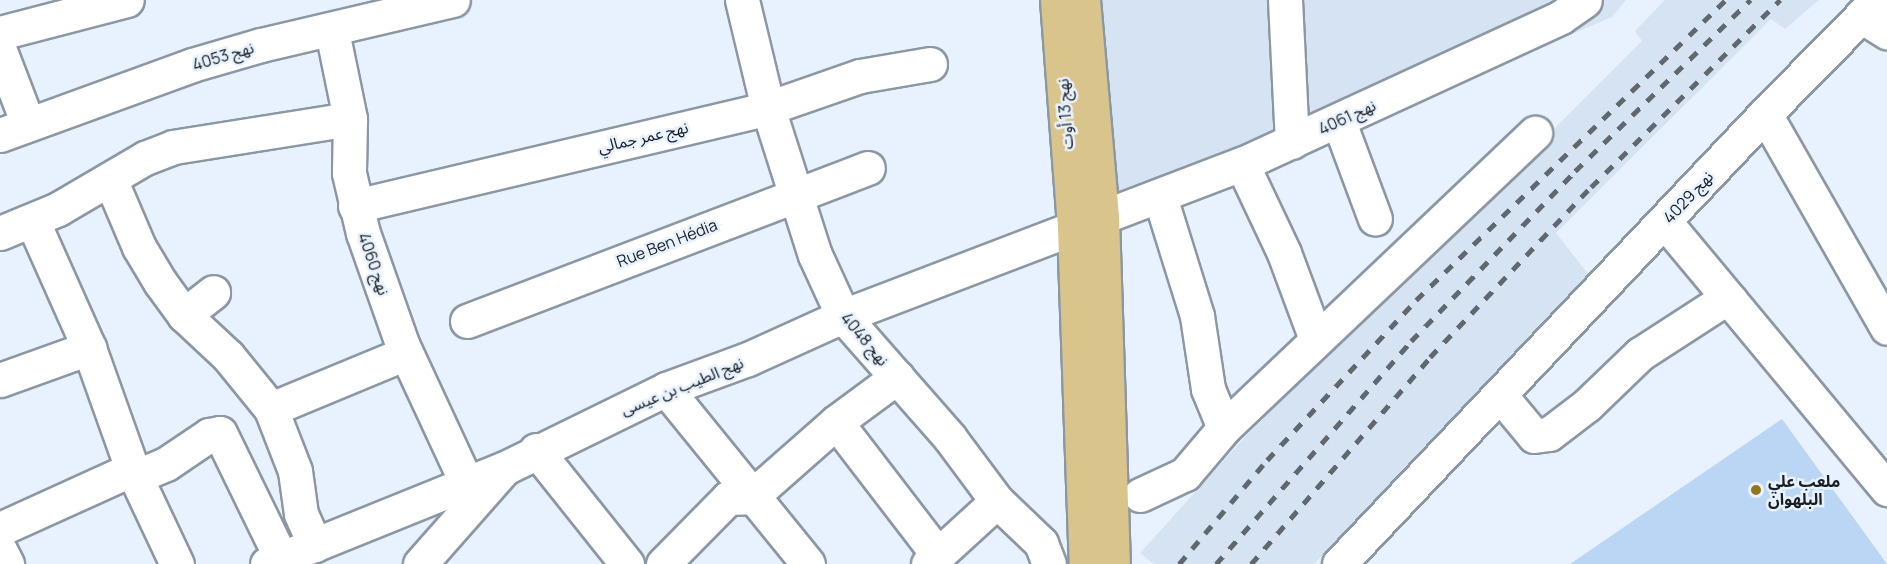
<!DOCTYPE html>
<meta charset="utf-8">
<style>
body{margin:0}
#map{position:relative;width:1887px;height:564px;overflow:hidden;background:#e8f2fe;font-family:Manrope,"Noto Sans Arabic",sans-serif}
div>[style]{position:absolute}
.built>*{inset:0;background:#d5e3f2}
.green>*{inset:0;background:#bbd5f5}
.roads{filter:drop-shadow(2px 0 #8c97a4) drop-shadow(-2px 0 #8c97a4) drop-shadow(0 2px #8c97a4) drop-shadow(0 -2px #8c97a4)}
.minor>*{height:33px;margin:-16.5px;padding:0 16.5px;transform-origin:16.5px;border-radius:16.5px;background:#fff}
.major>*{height:33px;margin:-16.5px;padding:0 16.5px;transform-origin:16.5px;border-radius:16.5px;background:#d9c48b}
.rail>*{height:4.5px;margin-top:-2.25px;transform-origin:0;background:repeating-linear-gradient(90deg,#60676e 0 10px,transparent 0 20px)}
.dots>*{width:16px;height:16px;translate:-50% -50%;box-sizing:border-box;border:3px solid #e8f2fe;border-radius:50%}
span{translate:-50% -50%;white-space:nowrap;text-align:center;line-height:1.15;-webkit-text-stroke:5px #e8f2fe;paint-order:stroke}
.street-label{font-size:16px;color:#191e23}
.poi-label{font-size:16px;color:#191e23;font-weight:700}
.left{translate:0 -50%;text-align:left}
</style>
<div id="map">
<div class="built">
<div style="clip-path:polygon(1097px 0,1626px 0,1612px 17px,1117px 226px)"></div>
<div style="clip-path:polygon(1665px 0,1819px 0,1785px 29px,1771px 19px,1556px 233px,1588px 274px,1314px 564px,1154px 564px,1140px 553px,1247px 435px,1642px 41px,1635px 31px)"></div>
</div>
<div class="green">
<div style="clip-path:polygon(1782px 419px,1887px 564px,1570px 564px)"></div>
</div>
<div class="roads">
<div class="minor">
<div style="left:742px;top:0;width:111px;rotate:76.5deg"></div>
<div style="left:768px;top:108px;width:154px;rotate:72.3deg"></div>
<div style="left:815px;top:255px;width:67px;rotate:65.3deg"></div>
<div style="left:843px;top:316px;width:162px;rotate:48.7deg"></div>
<div style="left:950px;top:438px;width:79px;rotate:53.3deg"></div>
<div style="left:997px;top:501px;width:61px;rotate:43.7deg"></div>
<div style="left:1041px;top:543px;width:22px;rotate:69deg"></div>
<div style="left:1285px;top:0;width:142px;rotate:87.2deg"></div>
<div style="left:1861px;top:16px;width:31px;rotate:32deg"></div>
<div style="left:332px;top:31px;width:90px;rotate:78.4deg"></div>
<div style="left:350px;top:119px;width:54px;rotate:91.1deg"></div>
<div style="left:349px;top:173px;width:62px;rotate:76.9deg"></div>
<div style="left:363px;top:233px;width:118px;rotate:70.6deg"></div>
<div style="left:402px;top:344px;width:154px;rotate:65.1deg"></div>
<div style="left:0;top:33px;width:131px;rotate:-14.6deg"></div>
<div style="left:0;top:51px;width:78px;rotate:69deg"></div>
<div style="left:1765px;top:114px;width:246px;rotate:60.3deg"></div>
<div style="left:1339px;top:122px;width:103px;rotate:69.6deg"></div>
<div style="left:0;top:135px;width:204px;rotate:-20deg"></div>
<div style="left:192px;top:65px;width:72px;rotate:-16.2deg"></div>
<div style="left:261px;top:45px;width:197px;rotate:-13.2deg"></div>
<div style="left:1242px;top:164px;width:98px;rotate:64.7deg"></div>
<div style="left:1284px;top:253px;width:92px;rotate:69.6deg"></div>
<div style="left:110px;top:179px;width:74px;rotate:66.9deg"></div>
<div style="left:139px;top:247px;width:41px;rotate:59deg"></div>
<div style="left:160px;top:282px;width:41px;rotate:54deg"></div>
<div style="left:184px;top:315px;width:60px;rotate:43deg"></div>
<div style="left:228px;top:356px;width:68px;rotate:50.9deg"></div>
<div style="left:271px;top:409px;width:66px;rotate:68.8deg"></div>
<div style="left:295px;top:471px;width:43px;rotate:82.1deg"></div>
<div style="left:301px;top:514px;width:34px;rotate:66deg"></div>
<div style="left:1160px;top:197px;width:125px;rotate:72.7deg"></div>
<div style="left:1197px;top:316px;width:74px;rotate:81.4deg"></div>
<div style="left:1208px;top:389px;width:42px;rotate:67.7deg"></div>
<div style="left:355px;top:206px;width:424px;rotate:-13.3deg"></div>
<div style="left:768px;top:108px;width:97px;rotate:-19.2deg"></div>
<div style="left:860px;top:76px;width:71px;rotate:-9.7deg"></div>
<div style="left:33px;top:222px;width:138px;rotate:66deg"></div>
<div style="left:89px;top:348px;width:128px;rotate:70.4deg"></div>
<div style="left:132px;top:469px;width:105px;rotate:64.7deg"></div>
<div style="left:1665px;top:222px;width:102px;rotate:50.2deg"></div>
<div style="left:0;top:233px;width:63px;rotate:-22.5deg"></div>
<div style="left:58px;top:209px;width:101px;rotate:-30.4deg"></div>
<div style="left:145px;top:158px;width:30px;rotate:-21deg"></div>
<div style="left:173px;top:147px;width:179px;rotate:-9deg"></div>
<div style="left:184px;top:315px;width:37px;rotate:-38deg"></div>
<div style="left:467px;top:321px;width:429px;rotate:-20.9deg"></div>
<div style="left:0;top:380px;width:95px;rotate:-19.8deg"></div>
<div style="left:666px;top:389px;width:225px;rotate:50.9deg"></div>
<div style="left:1500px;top:395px;width:53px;rotate:50.3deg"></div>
<div style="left:1534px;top:436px;width:15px;rotate:-8deg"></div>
<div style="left:1549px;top:434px;width:48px;rotate:-37.3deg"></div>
<div style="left:1587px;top:405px;width:74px;rotate:-43.9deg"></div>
<div style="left:1640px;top:354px;width:98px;rotate:-32.9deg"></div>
<div style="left:1722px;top:301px;width:8px;rotate:-7deg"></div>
<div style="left:1730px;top:300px;width:246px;rotate:50.3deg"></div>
<div style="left:271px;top:409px;width:146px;rotate:-22.5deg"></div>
<div style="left:836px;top:422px;width:168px;rotate:52.5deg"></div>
<div style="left:536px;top:450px;width:146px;rotate:51.4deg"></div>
<div style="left:135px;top:477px;width:34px;rotate:-23deg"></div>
<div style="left:166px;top:464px;width:52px;rotate:-34deg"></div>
<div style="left:209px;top:435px;width:11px;rotate:-10deg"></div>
<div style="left:220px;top:433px;width:139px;rotate:64deg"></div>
<div style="left:1140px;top:495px;width:50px;rotate:-25deg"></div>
<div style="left:1185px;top:474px;width:60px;rotate:-49.7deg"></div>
<div style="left:1224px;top:428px;width:429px;rotate:-43.5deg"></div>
<div style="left:0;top:529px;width:145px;rotate:-24.4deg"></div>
<div style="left:0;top:550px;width:16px;rotate:63deg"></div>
<div style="left:267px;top:564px;width:257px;rotate:-22deg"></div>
<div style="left:505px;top:468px;width:179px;rotate:-26.1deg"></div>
<div style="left:666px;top:389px;width:87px;rotate:-20.1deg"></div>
<div style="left:748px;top:359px;width:104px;rotate:-24.4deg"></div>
<div style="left:843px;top:316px;width:427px;rotate:-20.9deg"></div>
<div style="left:1242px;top:164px;width:351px;rotate:-24.7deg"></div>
<div style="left:1561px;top:17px;width:29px;rotate:-35deg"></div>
<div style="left:420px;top:564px;width:124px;rotate:-48.6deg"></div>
<div style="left:663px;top:564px;width:93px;rotate:-45.4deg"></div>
<div style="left:728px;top:498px;width:23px;rotate:-2deg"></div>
<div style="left:751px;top:497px;width:113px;rotate:-41.4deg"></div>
<div style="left:836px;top:422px;width:76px;rotate:-36.4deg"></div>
<div style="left:928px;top:564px;width:93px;rotate:-42.4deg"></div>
<div style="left:1339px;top:564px;width:620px;rotate:-46.57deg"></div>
<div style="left:1765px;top:114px;width:160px;rotate:-45.5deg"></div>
</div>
<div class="major">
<div style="left:1057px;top:0;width:228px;rotate:85.7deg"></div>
<div style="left:1074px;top:227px;width:337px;rotate:88deg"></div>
<div style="left:1083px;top:0;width:218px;rotate:85deg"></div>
<div style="left:1102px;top:217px;width:347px;rotate:88.2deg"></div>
</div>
</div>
<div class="rail">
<div style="left:1179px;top:564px;width:136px;rotate:-49.8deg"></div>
<div style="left:1267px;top:460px;width:219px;rotate:-47deg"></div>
<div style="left:1416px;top:300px;width:431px;rotate:-44.1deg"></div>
<div style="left:1216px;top:564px;width:296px;rotate:-48.8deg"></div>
<div style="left:1411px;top:341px;width:236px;rotate:-46deg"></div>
<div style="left:1575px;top:171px;width:245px;rotate:-44.3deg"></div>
<div style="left:1251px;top:564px;width:274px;rotate:-49.1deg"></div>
<div style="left:1430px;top:357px;width:234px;rotate:-46.6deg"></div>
<div style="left:1591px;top:187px;width:266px;rotate:-44.7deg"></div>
</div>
<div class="dots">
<div style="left:1756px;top:490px;background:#93761c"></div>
</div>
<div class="street-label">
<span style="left:223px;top:56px;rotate:-17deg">نهج 4053</span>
<span style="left:1065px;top:114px;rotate:-94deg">نهج 13 أوت</span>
<span style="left:1347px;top:117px;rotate:-25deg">نهج 4061</span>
<span style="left:643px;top:137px;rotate:-13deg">نهج عمر جمالي</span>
<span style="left:1688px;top:197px;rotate:-47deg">نهج 4029</span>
<span style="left:667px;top:243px;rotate:-21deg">Rue Ben Hédia</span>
<span style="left:374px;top:264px;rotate:71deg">نهج 4060</span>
<span style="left:865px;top:339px;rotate:50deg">نهج 4048</span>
<span style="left:682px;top:386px;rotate:-22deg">نهج الطيب بن عيسى</span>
</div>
<div class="poi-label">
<span class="left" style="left:1768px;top:490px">ملعب علي<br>البلهوان</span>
</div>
</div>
